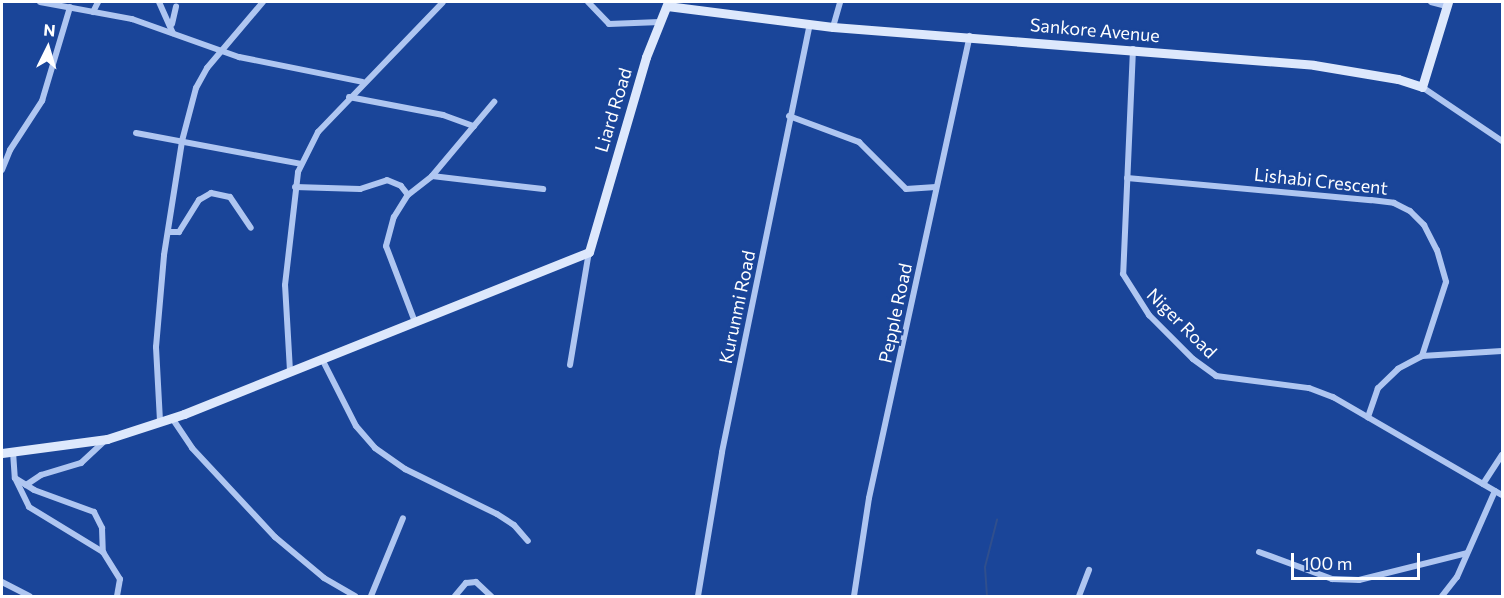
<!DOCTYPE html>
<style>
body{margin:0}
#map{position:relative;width:1504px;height:598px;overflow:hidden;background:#1a4599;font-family:Commissioner,sans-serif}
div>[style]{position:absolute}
.stream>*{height:2px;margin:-1px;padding:0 1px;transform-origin:1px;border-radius:1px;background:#304f8d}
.street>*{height:6px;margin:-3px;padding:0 3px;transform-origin:3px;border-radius:3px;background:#afc6f1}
.secondary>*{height:9px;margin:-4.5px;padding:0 4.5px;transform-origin:4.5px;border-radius:4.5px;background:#dde8fc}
span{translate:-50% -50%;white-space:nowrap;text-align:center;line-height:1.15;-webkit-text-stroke:4.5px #1a4599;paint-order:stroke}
.street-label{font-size:18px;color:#fff}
.frame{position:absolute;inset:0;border:3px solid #fff;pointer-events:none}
.north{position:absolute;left:18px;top:18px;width:60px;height:60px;-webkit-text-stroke:4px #1a4599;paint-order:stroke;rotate:5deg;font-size:16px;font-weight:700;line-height:24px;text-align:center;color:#fff}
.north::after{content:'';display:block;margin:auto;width:21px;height:27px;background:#fff;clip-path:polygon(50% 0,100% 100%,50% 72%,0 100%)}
.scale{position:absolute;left:1291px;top:553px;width:129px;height:27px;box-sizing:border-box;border:3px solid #fff;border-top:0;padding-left:8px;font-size:18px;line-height:21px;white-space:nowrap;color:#fff;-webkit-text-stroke:4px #1a4599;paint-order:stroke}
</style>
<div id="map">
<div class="stream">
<div style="left:987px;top:596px;width:29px;rotate:-94deg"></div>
<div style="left:985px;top:567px;width:49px;rotate:-75.7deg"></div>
</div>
<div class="street">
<div style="left:40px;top:2px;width:94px;rotate:10.5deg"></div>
<div style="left:132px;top:19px;width:114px;rotate:19.6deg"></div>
<div style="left:239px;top:57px;width:126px;rotate:11.4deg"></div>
<div style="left:159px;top:2px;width:34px;rotate:66deg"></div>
<div style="left:588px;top:2px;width:30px;rotate:46deg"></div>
<div style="left:609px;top:24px;width:51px;rotate:-2.2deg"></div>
<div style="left:1431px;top:2px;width:16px;rotate:15deg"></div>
<div style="left:93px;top:12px;width:11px;rotate:-63deg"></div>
<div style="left:172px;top:24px;width:18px;rotate:-77deg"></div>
<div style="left:833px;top:27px;width:26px;rotate:-74deg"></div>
<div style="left:1133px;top:49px;width:225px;rotate:92.5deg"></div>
<div style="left:1123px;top:274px;width:49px;rotate:57.6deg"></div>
<div style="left:1149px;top:315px;width:62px;rotate:45deg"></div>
<div style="left:1193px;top:359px;width:29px;rotate:36deg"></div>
<div style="left:1216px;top:376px;width:94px;rotate:7.4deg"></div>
<div style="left:1309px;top:388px;width:26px;rotate:21deg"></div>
<div style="left:1333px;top:397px;width:195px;rotate:30.1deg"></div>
<div style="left:1422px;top:87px;width:97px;rotate:34deg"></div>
<div style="left:349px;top:97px;width:96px;rotate:10.8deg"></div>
<div style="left:443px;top:115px;width:33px;rotate:20deg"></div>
<div style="left:789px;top:116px;width:75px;rotate:20.4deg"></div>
<div style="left:859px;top:142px;width:66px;rotate:45deg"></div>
<div style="left:906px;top:189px;width:30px;rotate:-4deg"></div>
<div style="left:136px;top:133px;width:168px;rotate:10.6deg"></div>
<div style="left:2px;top:170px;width:22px;rotate:-68deg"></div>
<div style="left:10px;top:150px;width:59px;rotate:-56.9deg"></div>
<div style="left:42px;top:101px;width:98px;rotate:-73.4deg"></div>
<div style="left:432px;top:176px;width:112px;rotate:6.7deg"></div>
<div style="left:1127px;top:178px;width:245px;rotate:5.2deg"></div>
<div style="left:1371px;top:200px;width:23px;rotate:7deg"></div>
<div style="left:1394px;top:203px;width:18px;rotate:27deg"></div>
<div style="left:1410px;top:211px;width:20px;rotate:45deg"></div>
<div style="left:1424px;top:225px;width:28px;rotate:63deg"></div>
<div style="left:1437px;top:250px;width:33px;rotate:74deg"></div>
<div style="left:1446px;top:282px;width:78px;rotate:108deg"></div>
<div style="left:1422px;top:356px;width:27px;rotate:152deg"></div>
<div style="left:1398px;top:369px;width:28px;rotate:136deg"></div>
<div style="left:1378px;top:388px;width:31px;rotate:109deg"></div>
<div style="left:295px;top:187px;width:65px;rotate:1.8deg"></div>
<div style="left:360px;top:189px;width:28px;rotate:-18deg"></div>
<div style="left:387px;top:180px;width:15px;rotate:23deg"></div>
<div style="left:401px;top:186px;width:11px;rotate:52deg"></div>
<div style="left:168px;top:232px;width:11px"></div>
<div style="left:179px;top:232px;width:38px;rotate:-58deg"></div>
<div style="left:199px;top:200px;width:14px;rotate:-30deg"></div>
<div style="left:211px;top:193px;width:19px;rotate:12deg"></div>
<div style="left:230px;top:197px;width:37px;rotate:56deg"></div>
<div style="left:415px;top:322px;width:81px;rotate:-110.9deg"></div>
<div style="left:386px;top:246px;width:30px;rotate:-75deg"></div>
<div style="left:394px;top:217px;width:26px;rotate:-58deg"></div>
<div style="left:408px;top:195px;width:31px;rotate:-38deg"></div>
<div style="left:432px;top:176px;width:97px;rotate:-50deg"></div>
<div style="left:1422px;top:356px;width:80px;rotate:-3.6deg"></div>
<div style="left:322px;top:359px;width:75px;rotate:63.1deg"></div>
<div style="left:356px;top:426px;width:29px;rotate:49deg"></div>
<div style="left:375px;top:448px;width:37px;rotate:35deg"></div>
<div style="left:405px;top:469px;width:102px;rotate:26.1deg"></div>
<div style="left:497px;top:514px;width:20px;rotate:33deg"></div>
<div style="left:514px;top:525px;width:21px;rotate:49deg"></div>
<div style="left:570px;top:365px;width:115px;rotate:-80.5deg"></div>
<div style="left:290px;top:371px;width:86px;rotate:-93.3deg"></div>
<div style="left:285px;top:285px;width:114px;rotate:-83.4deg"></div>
<div style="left:298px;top:172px;width:45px;rotate:-63.4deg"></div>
<div style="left:318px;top:132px;width:180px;rotate:-46.1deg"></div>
<div style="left:172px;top:418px;width:36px;rotate:56deg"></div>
<div style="left:192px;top:448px;width:122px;rotate:47deg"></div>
<div style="left:275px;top:537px;width:64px;rotate:39.9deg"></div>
<div style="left:324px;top:578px;width:36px;rotate:30deg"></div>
<div style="left:160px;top:421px;width:74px;rotate:-93.1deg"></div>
<div style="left:156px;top:347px;width:92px;rotate:-85deg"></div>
<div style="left:164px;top:255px;width:115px;rotate:-81deg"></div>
<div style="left:182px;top:141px;width:55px;rotate:-75.2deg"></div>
<div style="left:196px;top:88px;width:23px;rotate:-61deg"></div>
<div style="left:207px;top:68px;width:87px;rotate:-49.7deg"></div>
<div style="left:13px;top:452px;width:26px;rotate:86deg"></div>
<div style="left:15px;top:478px;width:32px;rotate:64deg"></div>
<div style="left:29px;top:507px;width:87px;rotate:31.3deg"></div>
<div style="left:103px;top:552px;width:32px;rotate:58deg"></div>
<div style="left:120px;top:579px;width:17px;rotate:100deg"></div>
<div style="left:15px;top:478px;width:22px;rotate:32deg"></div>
<div style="left:34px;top:490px;width:64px;rotate:20.1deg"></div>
<div style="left:94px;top:512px;width:18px;rotate:63deg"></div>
<div style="left:102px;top:528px;width:24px;rotate:88deg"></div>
<div style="left:1483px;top:484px;width:35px;rotate:-57deg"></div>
<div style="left:26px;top:485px;width:18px;rotate:-34deg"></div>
<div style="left:41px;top:475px;width:42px;rotate:-16.7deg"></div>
<div style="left:81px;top:463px;width:35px;rotate:-43deg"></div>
<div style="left:1259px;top:552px;width:78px;rotate:20.3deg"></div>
<div style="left:1332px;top:579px;width:27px;rotate:2deg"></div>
<div style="left:1359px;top:580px;width:111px;rotate:-14deg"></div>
<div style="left:2px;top:582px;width:31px;rotate:27deg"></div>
<div style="left:371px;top:596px;width:84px;rotate:-67.7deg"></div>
<div style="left:455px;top:596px;width:17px;rotate:-50deg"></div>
<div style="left:466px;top:583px;width:10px;rotate:-6deg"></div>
<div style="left:476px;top:582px;width:21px;rotate:43deg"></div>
<div style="left:698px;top:596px;width:146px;rotate:-80.5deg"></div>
<div style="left:722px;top:452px;width:437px;rotate:-78.4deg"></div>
<div style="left:854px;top:596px;width:99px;rotate:-81.3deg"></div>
<div style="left:869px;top:498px;width:473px;rotate:-77.7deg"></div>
<div style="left:1079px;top:596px;width:28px;rotate:-69deg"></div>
<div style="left:1442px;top:596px;width:24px;rotate:-52deg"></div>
<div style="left:1457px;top:577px;width:94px;rotate:-66.2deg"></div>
</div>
<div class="secondary">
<div style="left:667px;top:6px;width:167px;rotate:7.2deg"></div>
<div style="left:833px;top:27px;width:482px;rotate:4.5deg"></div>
<div style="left:1314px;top:65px;width:85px;rotate:9.5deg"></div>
<div style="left:1398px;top:79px;width:25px;rotate:18deg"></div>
<div style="left:1422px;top:87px;width:89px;rotate:-73deg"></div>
<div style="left:2px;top:453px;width:106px;rotate:-7.6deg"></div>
<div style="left:107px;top:439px;width:81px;rotate:-18deg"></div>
<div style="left:184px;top:414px;width:436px;rotate:-21.8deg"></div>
<div style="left:589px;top:252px;width:203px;rotate:-73.7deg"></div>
<div style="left:646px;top:57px;width:59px;rotate:-68.2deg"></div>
</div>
<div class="street-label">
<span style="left:1095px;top:30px;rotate:5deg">Sankore Avenue</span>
<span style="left:613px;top:110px;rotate:-73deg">Liard Road</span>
<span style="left:1321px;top:181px;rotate:6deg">Lishabi Crescent</span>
<span style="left:737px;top:307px;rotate:-78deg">Kurunmi Road</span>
<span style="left:895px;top:313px;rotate:-78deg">Pepple Road</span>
<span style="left:1182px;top:323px;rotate:45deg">Niger Road</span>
</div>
<div class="frame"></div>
<div class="north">N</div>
<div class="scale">100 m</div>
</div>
